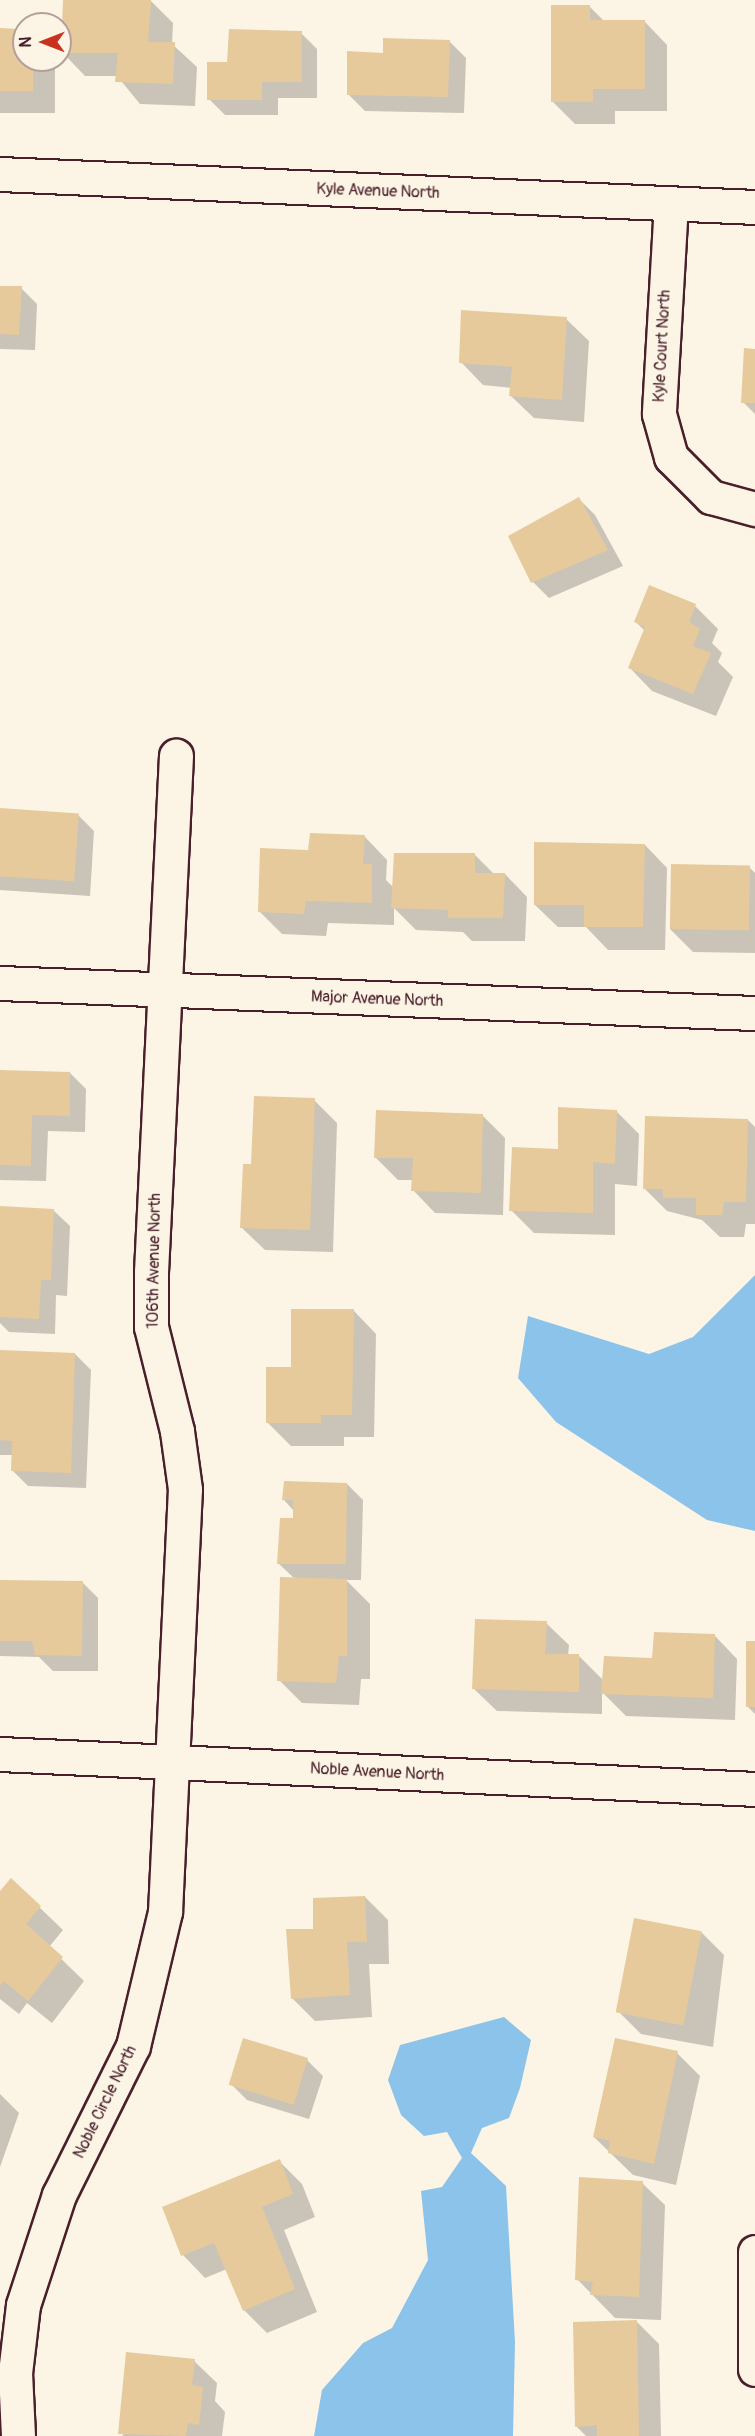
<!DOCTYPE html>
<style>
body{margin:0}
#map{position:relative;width:755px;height:2436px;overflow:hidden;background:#fcf5e5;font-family:Pangolin,sans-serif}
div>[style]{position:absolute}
.water>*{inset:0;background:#8cc3ea}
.shadow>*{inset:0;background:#0003}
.building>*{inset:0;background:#e7ca9b;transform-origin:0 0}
.roads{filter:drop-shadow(2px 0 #4a1f2b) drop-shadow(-2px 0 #4a1f2b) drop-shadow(0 2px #4a1f2b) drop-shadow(0 -2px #4a1f2b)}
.minor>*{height:33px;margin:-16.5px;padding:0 16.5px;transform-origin:16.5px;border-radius:16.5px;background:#fcf5e5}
span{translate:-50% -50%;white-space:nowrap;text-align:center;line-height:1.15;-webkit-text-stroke:4.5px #fcf5e5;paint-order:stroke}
.street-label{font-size:16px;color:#4a1f2b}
.north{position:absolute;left:12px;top:12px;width:60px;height:60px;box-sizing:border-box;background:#fcf5e5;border:2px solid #b59f9b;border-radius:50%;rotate:270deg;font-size:16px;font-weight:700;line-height:24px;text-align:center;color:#4a1f2b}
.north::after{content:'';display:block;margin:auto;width:21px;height:27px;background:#c8321e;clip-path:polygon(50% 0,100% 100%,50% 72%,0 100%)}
</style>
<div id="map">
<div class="water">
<div style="clip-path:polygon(755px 1275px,755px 1531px,707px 1520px,556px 1422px,518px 1378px,528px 1316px,649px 1354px,693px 1337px)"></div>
<div style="clip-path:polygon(504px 2017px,531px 2040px,520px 2088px,509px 2118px,482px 2128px,471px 2153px,506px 2186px,515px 2342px,513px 2436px,314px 2436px,322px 2390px,363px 2343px,392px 2328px,428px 2260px,421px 2191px,442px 2187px,462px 2158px,447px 2132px,424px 2136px,401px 2115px,388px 2080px,400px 2045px)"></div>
</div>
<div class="shadow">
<div style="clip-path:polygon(64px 0,150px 0,173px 23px,172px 44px,197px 67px,195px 106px,140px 104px,117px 76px,85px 76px,63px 53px)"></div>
<div style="clip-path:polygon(590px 7px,605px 22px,645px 22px,667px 45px,667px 111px,615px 111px,615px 124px,575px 124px,552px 101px)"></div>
<div style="clip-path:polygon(0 30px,24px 36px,24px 60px,48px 60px,55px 67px,55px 113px,0 113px)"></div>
<div style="clip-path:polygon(301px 33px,317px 49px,317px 98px,278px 98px,278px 115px,225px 115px,209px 99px,228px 64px)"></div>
<div style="clip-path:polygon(450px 42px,466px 58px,464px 113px,365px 111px,349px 95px)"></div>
<div style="clip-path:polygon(0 287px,21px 288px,37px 304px,35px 350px,0 349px)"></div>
<div style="clip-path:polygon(566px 319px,589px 341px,584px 422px,534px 418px,511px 396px,512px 388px,483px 385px,461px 362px)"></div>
<div style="clip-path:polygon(755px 350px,755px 414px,743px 402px)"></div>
<div style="clip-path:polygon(579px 499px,595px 515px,623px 566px,549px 598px,533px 582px)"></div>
<div style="clip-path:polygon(695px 606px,718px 629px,712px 643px,722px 653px,718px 662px,733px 677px,716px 716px,652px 691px,630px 668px,645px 631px,636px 622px)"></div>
<div style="clip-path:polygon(0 810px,78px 815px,94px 831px,90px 896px,0 890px)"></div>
<div style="clip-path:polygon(365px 837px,387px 860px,386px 880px,394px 888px,474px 854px,494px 874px,505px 874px,527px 897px,525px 941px,472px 941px,463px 932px,416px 930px,394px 908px,394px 925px,328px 923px,326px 936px,282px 934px,259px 911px,309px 852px)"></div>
<div style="clip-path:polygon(645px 845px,667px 868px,665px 950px,608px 950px,586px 927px,558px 927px,535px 905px)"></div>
<div style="clip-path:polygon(749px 867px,755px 873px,755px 953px,693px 952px,670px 929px)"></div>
<div style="clip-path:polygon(0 1072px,70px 1073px,86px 1089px,85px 1132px,48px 1131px,46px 1181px,0 1180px)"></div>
<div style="clip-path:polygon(314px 1100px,337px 1123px,333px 1252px,265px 1250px,242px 1228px,253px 1166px)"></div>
<div style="clip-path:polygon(616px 1111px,639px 1134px,637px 1186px,615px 1184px,615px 1235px,534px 1233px,511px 1210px,559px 1151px)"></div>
<div style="clip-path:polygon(483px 1116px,505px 1138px,503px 1215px,435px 1213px,413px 1190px,413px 1180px,398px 1180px,375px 1157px)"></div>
<div style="clip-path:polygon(748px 1120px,755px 1127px,755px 1224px,746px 1224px,744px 1237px,720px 1237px,702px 1220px,667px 1211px,644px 1188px)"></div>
<div style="clip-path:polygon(0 1208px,53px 1210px,70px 1226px,67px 1296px,56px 1295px,55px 1334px,9px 1332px,0 1323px)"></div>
<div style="clip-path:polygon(354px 1311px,376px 1334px,374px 1437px,344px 1437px,344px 1446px,291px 1446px,268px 1423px,292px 1368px)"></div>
<div style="clip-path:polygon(0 1351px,75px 1354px,91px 1370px,86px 1488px,28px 1486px,12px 1470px,13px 1455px,0 1455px)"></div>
<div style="clip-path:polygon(347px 1484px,363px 1500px,361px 1580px,346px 1580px,370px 1604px,370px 1679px,361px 1679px,359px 1705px,302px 1703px,279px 1680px,295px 1579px,279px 1564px,294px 1520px,294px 1511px,284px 1500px)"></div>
<div style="clip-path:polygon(0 1581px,82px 1582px,98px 1598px,98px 1671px,53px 1671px,39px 1657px,0 1656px)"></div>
<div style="clip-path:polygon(546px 1623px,569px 1645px,568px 1656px,579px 1656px,604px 1681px,715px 1636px,737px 1659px,735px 1720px,626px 1716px,602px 1692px,602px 1714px,497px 1711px,474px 1689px)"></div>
<div style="clip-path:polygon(755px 1643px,755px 1714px,747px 1706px)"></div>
<div style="clip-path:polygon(11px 1880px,63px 1930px,49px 1947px,84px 1981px,52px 2023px,27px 2003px,19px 2014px,0 1999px,0 1893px)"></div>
<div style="clip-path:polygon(365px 1897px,388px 1920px,389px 1964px,369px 1964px,372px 2017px,315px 2021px,292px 1998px,314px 1930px)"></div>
<div style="clip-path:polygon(701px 1932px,724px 1955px,713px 2047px,641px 2034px,619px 2012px)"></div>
<div style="clip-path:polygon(677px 2053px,700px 2076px,676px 2185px,633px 2175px,594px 2137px)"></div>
<div style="clip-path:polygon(307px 2060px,323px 2076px,309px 2119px,247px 2100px,231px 2084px)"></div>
<div style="clip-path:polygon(0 2094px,19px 2113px,0 2167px)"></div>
<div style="clip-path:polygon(279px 2161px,302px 2184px,315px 2217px,284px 2230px,317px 2312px,267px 2333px,244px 2310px,227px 2269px,205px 2278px,183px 2255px)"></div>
<div style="clip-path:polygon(642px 2183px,665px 2205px,661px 2320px,615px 2318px,577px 2279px)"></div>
<div style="clip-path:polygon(636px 2321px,659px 2344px,661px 2436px,586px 2436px,577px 2427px)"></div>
<div style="clip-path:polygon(194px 2361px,217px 2383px,215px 2401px,225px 2412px,222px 2436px,122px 2436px)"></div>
</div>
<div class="building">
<div style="clip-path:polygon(63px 0,151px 0,148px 42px,175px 42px,173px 84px,115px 82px,118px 53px,61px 53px)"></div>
<div style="clip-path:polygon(551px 5px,590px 5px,590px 20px,645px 20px,645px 89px,593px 89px,593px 102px,551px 102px)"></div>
<div style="clip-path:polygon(0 28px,19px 29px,24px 60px,33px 60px,33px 91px,0 91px)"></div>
<div style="clip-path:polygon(229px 29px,302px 31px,302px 82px,262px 82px,262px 100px,207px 100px,207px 62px,227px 62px)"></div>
<div style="clip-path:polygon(383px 38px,450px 40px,448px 97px,347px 95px,347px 51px,383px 53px)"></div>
<div style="clip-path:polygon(0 286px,22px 286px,19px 335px,0 334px)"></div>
<div style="clip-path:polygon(461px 310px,567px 317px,562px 400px,509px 396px,512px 367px,459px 363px)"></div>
<div style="clip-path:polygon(744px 348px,755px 349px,755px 403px,741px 403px)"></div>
<div style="clip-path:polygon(579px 497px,608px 550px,531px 583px,508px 536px)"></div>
<div style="clip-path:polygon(649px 585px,696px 604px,689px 622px,700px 629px,693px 646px,711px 653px,693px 694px,628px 668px,645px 627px,634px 622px)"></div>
<div style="left:0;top:808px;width:79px;height:68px;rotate:4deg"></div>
<div style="clip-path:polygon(310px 833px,365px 835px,363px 864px,372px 864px,372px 903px,306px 901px,304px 914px,258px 912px,260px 848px,308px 850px)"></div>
<div style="clip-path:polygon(534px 842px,645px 844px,643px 927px,584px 927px,584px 905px,534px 905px)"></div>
<div style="clip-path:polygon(394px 853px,475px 853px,475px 873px,505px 873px,503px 918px,448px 918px,448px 910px,391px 908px)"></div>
<div style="left:671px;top:864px;width:79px;height:65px;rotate:1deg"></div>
<div style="clip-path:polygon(0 1070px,70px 1072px,70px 1116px,32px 1115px,31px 1166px,0 1165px)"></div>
<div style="clip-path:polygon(254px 1096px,315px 1098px,310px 1230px,240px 1228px,243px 1164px,251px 1164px)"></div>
<div style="clip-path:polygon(558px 1107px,617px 1110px,615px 1164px,593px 1162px,593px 1213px,509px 1211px,512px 1147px,558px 1149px)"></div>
<div style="clip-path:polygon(376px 1110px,483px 1114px,481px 1193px,411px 1191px,413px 1158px,374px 1158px)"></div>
<div style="clip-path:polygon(645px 1116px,748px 1119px,746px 1202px,724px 1202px,722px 1215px,696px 1215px,696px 1198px,663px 1198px,663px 1189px,643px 1189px)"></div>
<div style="clip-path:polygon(0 1206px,54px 1209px,51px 1280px,41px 1280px,39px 1319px,0 1317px)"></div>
<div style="clip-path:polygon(291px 1309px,354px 1309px,352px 1415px,321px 1415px,321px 1423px,266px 1423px,266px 1367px,291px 1367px)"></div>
<div style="clip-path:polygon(0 1350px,75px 1353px,71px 1473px,11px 1471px,12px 1441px,0 1440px)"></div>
<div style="clip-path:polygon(284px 1481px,347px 1483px,346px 1564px,277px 1564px,280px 1518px,293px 1518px,293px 1500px,282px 1500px)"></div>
<div style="clip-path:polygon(280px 1577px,347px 1579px,347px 1656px,339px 1656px,336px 1683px,277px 1681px)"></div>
<div style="clip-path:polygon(0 1580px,83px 1581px,82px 1656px,35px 1655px,32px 1641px,0 1641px)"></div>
<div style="clip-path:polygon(475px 1619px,547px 1621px,545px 1654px,579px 1654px,579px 1692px,472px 1689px)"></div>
<div style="clip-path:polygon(654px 1632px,715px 1634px,713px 1698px,601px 1694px,604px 1656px,652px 1658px)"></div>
<div style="left:746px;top:1641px;width:9px;height:66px"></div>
<div style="clip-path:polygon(11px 1878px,41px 1906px,26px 1924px,63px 1957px,28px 2001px,4px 1981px,0 1986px,0 1891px)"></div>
<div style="clip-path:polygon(365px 1896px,367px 1942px,347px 1942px,350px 1995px,291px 1999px,286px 1929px,313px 1929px,313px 1898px)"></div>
<div style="left:634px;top:1918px;width:69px;height:96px;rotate:11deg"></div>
<div style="left:243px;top:2038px;width:68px;height:49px;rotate:17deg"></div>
<div style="clip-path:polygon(615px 2038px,678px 2051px,654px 2164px,608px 2153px,610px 2141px,593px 2137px)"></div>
<div style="clip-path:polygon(280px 2159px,293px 2194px,262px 2207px,295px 2289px,243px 2311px,214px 2243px,181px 2256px,162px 2207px)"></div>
<div style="clip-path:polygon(579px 2177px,643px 2181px,639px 2297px,590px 2295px,593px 2282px,575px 2280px)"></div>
<div style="clip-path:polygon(637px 2320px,639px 2436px,597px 2436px,597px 2425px,575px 2427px,573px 2322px)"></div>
<div style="clip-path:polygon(126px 2352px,195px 2359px,192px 2385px,203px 2387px,199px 2425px,188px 2423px,186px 2436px,118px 2434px)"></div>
</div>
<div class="roads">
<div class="minor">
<div style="left:0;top:174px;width:756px;rotate:2.5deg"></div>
<div style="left:671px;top:203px;width:211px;rotate:93.3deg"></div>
<div style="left:659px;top:414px;width:45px;rotate:74.4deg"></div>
<div style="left:671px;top:457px;width:57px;rotate:45deg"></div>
<div style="left:711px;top:497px;width:46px;rotate:15.3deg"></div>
<div style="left:0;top:983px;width:756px;rotate:2.28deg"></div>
<div style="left:0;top:1754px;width:756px;rotate:2.65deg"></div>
<div style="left:755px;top:2252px;width:117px;rotate:90deg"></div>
<div style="left:18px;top:2436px;width:63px;rotate:-92.7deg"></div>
<div style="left:15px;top:2373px;width:68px;rotate:-83.3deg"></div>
<div style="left:23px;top:2305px;width:116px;rotate:-71.9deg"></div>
<div style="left:59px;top:2195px;width:166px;rotate:-63.6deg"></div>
<div style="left:133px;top:2046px;width:138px;rotate:-76.6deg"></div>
<div style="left:165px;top:1912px;width:423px;rotate:-87.3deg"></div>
<div style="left:185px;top:1489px;width:59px;rotate:-97.9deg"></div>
<div style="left:177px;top:1431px;width:107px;rotate:-104deg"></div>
<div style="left:151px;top:1327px;width:55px;rotate:-90deg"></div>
<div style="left:151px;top:1272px;width:517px;rotate:-87.23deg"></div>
</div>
</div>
<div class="street-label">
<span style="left:378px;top:191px;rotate:2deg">Kyle Avenue North</span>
<span style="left:662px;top:346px;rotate:-87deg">Kyle Court North</span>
<span style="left:377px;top:999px;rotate:2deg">Major Avenue North</span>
<span style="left:154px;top:1261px;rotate:-89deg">106th Avenue North</span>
<span style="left:377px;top:1772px;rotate:3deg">Noble Avenue North</span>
<span style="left:105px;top:2102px;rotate:-64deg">Noble Circle North</span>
</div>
<div class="north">N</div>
</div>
